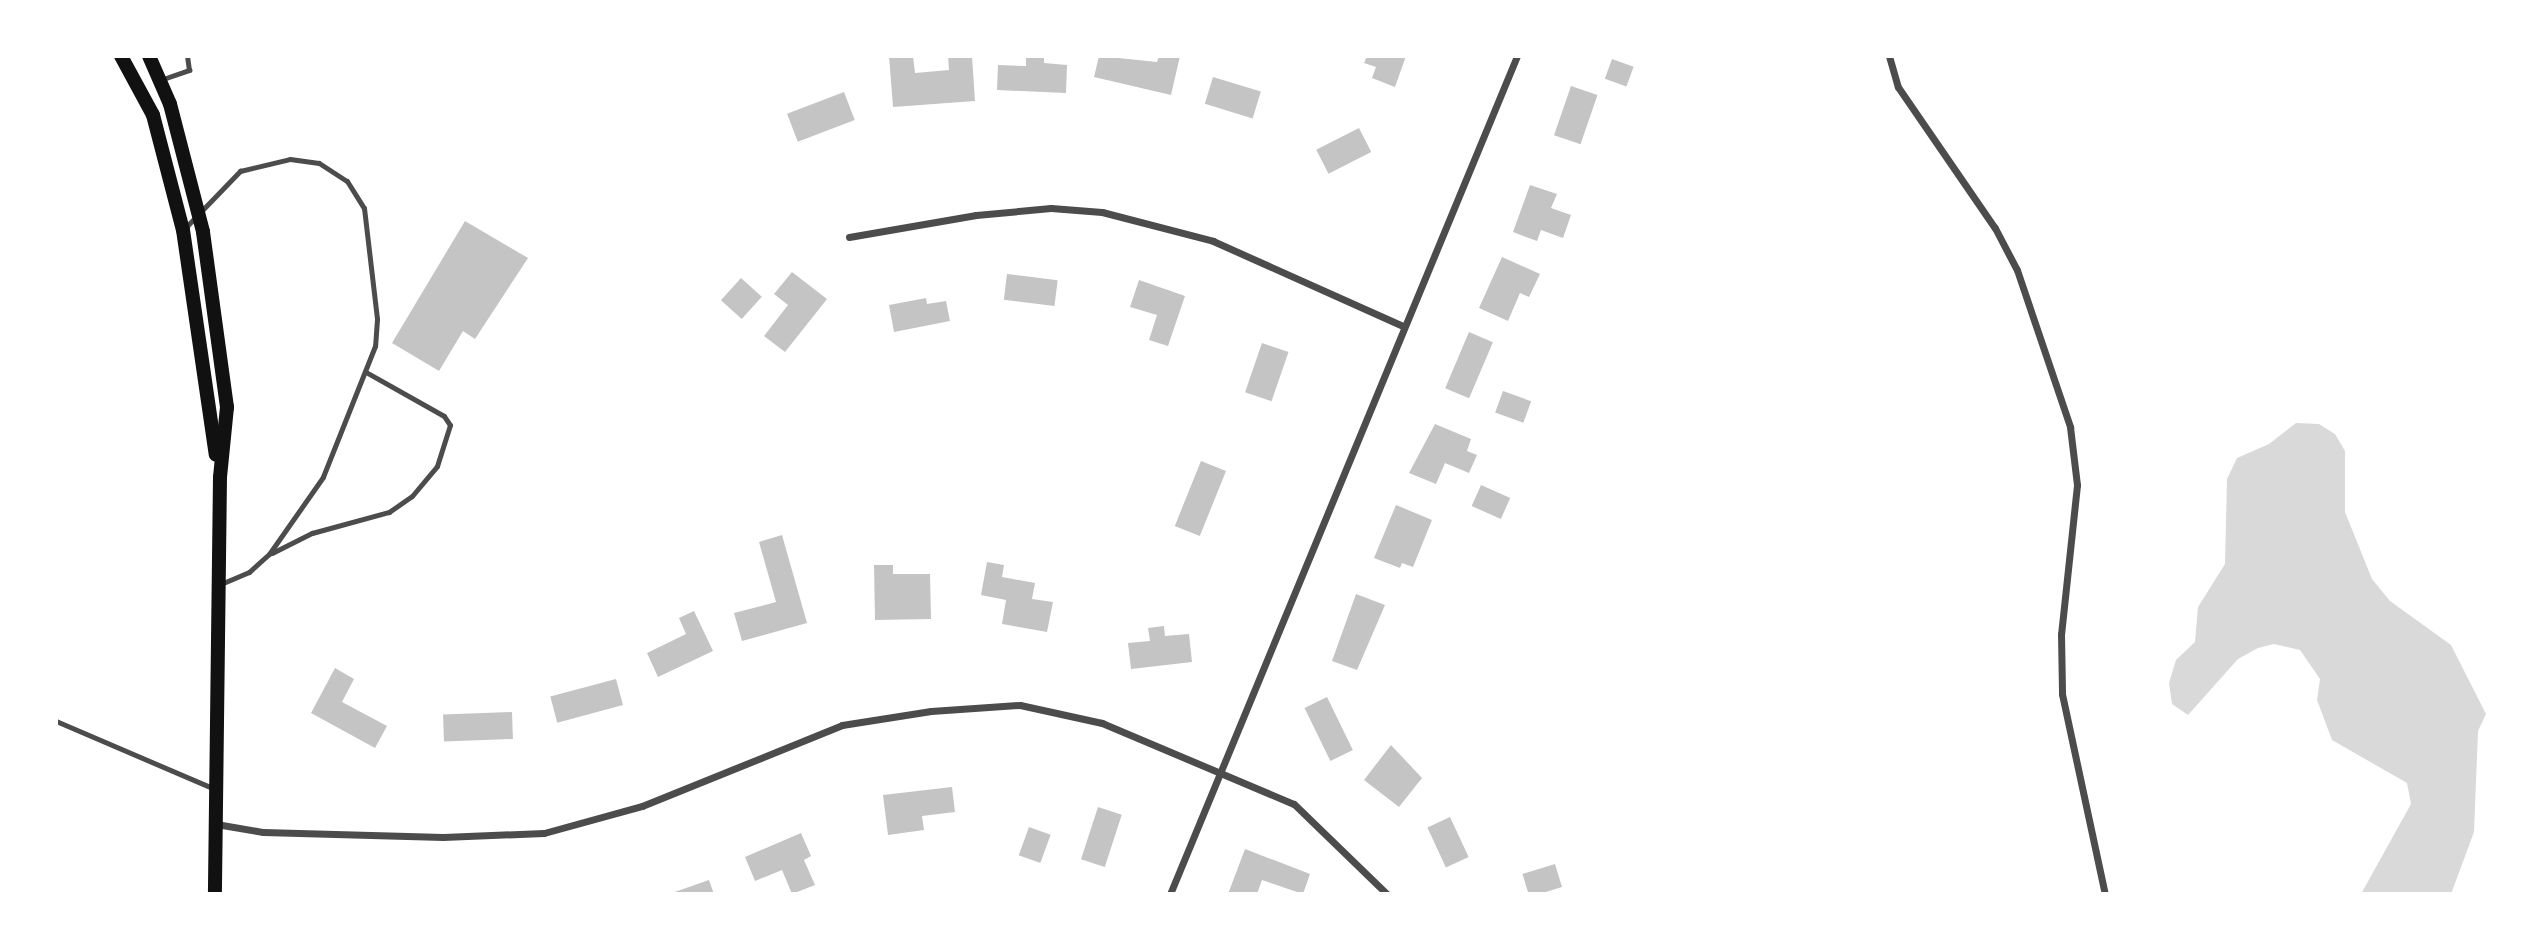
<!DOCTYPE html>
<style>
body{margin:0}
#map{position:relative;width:2548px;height:950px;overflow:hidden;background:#fff;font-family:Roboto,sans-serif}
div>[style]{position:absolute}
.water>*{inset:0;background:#d9d9d9}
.building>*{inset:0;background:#c4c4c4;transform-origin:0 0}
.service>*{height:5px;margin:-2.5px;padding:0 2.5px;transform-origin:2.5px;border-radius:2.5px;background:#4c4c4c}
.minor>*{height:7px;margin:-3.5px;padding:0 3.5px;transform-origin:3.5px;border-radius:3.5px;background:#4c4c4c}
.secondary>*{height:14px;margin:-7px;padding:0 7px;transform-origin:7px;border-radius:7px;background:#111}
span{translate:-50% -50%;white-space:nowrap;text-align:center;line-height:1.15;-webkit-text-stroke:6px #fff;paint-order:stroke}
.frame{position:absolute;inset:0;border:58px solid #fff;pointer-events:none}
</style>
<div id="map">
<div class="water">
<div style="clip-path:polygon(2296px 423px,2319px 424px,2335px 434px,2345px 451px,2345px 512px,2372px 579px,2390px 601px,2451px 645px,2486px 714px,2478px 731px,2474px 832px,2451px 894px,2361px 894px,2411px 804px,2407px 783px,2332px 740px,2317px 700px,2320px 679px,2300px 650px,2274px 644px,2258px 648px,2238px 659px,2188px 715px,2172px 704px,2169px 683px,2176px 660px,2195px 642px,2198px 607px,2225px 564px,2227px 479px,2237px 458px,2269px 444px)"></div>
</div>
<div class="building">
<div style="clip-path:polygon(889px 56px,913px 56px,915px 73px,949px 70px,948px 56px,972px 56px,975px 101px,893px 107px)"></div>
<div style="clip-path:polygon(1026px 56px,1044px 56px,1044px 63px,1067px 65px,1066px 93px,997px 90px,998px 65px,1026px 66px)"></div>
<div style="clip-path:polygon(1099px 56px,1157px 62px,1159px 56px,1180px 56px,1171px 95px,1094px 77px)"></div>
<div style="clip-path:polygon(1367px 56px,1406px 56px,1395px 87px,1372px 78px,1376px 67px,1364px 63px)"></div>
<div style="left:1612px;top:59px;width:23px;height:21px;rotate:20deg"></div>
<div style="left:1213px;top:77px;width:50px;height:28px;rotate:17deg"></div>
<div style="left:1571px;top:86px;width:28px;height:52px;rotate:19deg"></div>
<div style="left:844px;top:92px;width:30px;height:61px;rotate:69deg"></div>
<div style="left:1359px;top:128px;width:27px;height:48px;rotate:63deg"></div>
<div style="clip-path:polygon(1530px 185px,1557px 194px,1551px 208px,1571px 215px,1563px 238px,1541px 230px,1537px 241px,1513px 232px)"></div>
<div style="clip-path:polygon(465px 221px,528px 258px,475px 339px,463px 331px,439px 371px,392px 343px)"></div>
<div style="clip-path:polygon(1502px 257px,1540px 274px,1529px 297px,1520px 293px,1508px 321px,1479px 308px)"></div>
<div style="clip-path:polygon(792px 272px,827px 299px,785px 352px,764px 336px,788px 305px,774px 294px)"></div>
<div style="left:1007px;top:274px;width:51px;height:26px;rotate:7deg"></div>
<div style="left:741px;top:278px;width:28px;height:30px;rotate:42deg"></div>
<div style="clip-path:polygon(1139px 280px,1185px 296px,1168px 346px,1149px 340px,1157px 315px,1130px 307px)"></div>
<div style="clip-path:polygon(926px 298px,927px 304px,946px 301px,950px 321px,894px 332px,889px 305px)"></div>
<div style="left:1469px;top:332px;width:26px;height:61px;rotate:23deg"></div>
<div style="left:1262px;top:343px;width:28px;height:52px;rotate:19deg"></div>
<div style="left:1503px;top:391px;width:30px;height:23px;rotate:20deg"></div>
<div style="clip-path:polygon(1435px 424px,1471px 439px,1467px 451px,1477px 455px,1469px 473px,1445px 463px,1436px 484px,1409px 473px)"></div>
<div style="left:1201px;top:461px;width:27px;height:70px;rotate:22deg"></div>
<div style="left:1481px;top:485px;width:32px;height:23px;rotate:24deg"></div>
<div style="clip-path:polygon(1396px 505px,1432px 520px,1413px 567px,1402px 563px,1400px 568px,1374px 558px)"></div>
<div style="clip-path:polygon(782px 535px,807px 623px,742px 641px,734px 613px,776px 602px,759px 542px)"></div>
<div style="clip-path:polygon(987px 562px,1004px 565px,1002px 577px,1035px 583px,1032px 599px,1053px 602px,1047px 632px,1002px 624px,1006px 600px,981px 595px)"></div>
<div style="clip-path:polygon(874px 565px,893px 565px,893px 574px,930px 574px,931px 619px,875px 620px)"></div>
<div style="clip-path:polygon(1356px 594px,1385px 605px,1357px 670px,1332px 661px)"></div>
<div style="clip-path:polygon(694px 611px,713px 651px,658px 677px,647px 653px,686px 634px,679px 618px)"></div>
<div style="clip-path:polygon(1164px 626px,1165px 636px,1189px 634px,1192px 662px,1131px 669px,1128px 643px,1150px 641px,1148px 628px)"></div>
<div style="clip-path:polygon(335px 668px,354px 679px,342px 702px,387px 726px,375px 748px,311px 713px)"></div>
<div style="left:616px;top:679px;width:27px;height:68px;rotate:75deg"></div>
<div style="left:1327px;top:697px;width:59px;height:25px;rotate:64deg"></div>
<div style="left:512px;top:712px;width:27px;height:69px;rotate:88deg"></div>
<div style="clip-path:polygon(1391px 745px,1422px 778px,1399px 807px,1364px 780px)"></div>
<div style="clip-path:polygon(952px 787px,955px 812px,922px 816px,924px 830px,888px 835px,883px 795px)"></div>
<div style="left:1098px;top:807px;width:25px;height:55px;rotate:18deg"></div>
<div style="left:1450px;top:817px;width:44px;height:25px;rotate:65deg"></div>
<div style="left:1029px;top:827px;width:23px;height:30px;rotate:20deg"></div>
<div style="clip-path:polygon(801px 833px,811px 856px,804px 860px,815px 885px,792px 894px,782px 870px,755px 881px,745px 857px)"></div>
<div style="clip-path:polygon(1245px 849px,1310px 874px,1303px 894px,1262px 880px,1257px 894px,1228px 894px)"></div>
<div style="left:1555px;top:864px;width:24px;height:34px;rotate:73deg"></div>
<div style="clip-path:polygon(709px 880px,714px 894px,669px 894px)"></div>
</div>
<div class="service">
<div style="left:163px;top:79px;width:28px;rotate:-19deg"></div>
<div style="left:189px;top:70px;width:14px;rotate:-98deg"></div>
<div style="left:184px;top:229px;width:81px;rotate:-46deg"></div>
<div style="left:240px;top:171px;width:51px;rotate:-13.5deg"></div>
<div style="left:290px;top:159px;width:29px;rotate:8deg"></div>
<div style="left:319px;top:163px;width:33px;rotate:33deg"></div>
<div style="left:347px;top:181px;width:32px;rotate:58deg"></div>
<div style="left:364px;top:208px;width:112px;rotate:83.3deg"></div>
<div style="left:377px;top:319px;width:27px;rotate:94deg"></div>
<div style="left:375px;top:346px;width:141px;rotate:111.7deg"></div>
<div style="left:323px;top:477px;width:94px;rotate:125deg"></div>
<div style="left:269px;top:554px;width:27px;rotate:138deg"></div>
<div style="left:249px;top:572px;width:30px;rotate:157deg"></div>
<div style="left:272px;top:553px;width:45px;rotate:-26.6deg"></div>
<div style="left:312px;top:533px;width:80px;rotate:-15.3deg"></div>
<div style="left:389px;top:512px;width:28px;rotate:-35deg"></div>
<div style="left:412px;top:496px;width:39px;rotate:-50deg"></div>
<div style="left:437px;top:466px;width:43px;rotate:-72.4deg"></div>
<div style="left:450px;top:425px;width:11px;rotate:-124deg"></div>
<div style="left:444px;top:416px;width:90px;rotate:-150.6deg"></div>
<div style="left:56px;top:721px;width:173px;rotate:23.2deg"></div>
</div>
<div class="minor">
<div style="left:1889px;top:56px;width:32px;rotate:74deg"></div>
<div style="left:1898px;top:87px;width:171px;rotate:55.5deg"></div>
<div style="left:1995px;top:228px;width:47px;rotate:62.4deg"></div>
<div style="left:2017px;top:270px;width:166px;rotate:71.3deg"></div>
<div style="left:2070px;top:427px;width:58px;rotate:83.1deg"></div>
<div style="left:2077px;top:485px;width:150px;rotate:96.1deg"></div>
<div style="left:2061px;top:634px;width:60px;rotate:89deg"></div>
<div style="left:2062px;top:694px;width:205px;rotate:77.9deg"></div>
<div style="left:849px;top:237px;width:129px;rotate:-9.8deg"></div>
<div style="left:976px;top:215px;width:75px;rotate:-5.3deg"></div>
<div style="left:1051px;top:208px;width:51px;rotate:4.5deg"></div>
<div style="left:1102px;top:212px;width:115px;rotate:14.6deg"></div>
<div style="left:1213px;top:241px;width:208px;rotate:24.1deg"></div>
<div style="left:216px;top:824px;width:48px;rotate:9.7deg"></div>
<div style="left:263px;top:832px;width:180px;rotate:1.6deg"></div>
<div style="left:443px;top:837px;width:101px;rotate:-2.3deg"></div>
<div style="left:544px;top:833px;width:102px;rotate:-15.4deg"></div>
<div style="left:642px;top:806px;width:216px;rotate:-22deg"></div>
<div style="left:842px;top:725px;width:90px;rotate:-8.9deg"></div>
<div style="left:931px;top:711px;width:89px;rotate:-3.9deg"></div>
<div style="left:1020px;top:705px;width:84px;rotate:12.4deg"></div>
<div style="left:1102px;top:723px;width:208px;rotate:22.9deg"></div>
<div style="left:1294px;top:804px;width:129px;rotate:44.1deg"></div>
<div style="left:1170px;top:894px;width:907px;rotate:-67.51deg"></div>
</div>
<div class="secondary">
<div style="left:121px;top:56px;width:67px;rotate:61.5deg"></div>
<div style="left:153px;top:115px;width:119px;rotate:75.4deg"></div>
<div style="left:183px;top:230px;width:227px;rotate:81.7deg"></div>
<div style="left:149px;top:56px;width:52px;rotate:66.4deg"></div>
<div style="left:170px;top:104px;width:132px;rotate:75.5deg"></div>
<div style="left:203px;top:232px;width:177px;rotate:82.2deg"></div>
<div style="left:227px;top:407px;width:70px;rotate:95.7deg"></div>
<div style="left:220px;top:477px;width:417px;rotate:90.7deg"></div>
</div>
<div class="frame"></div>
</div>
